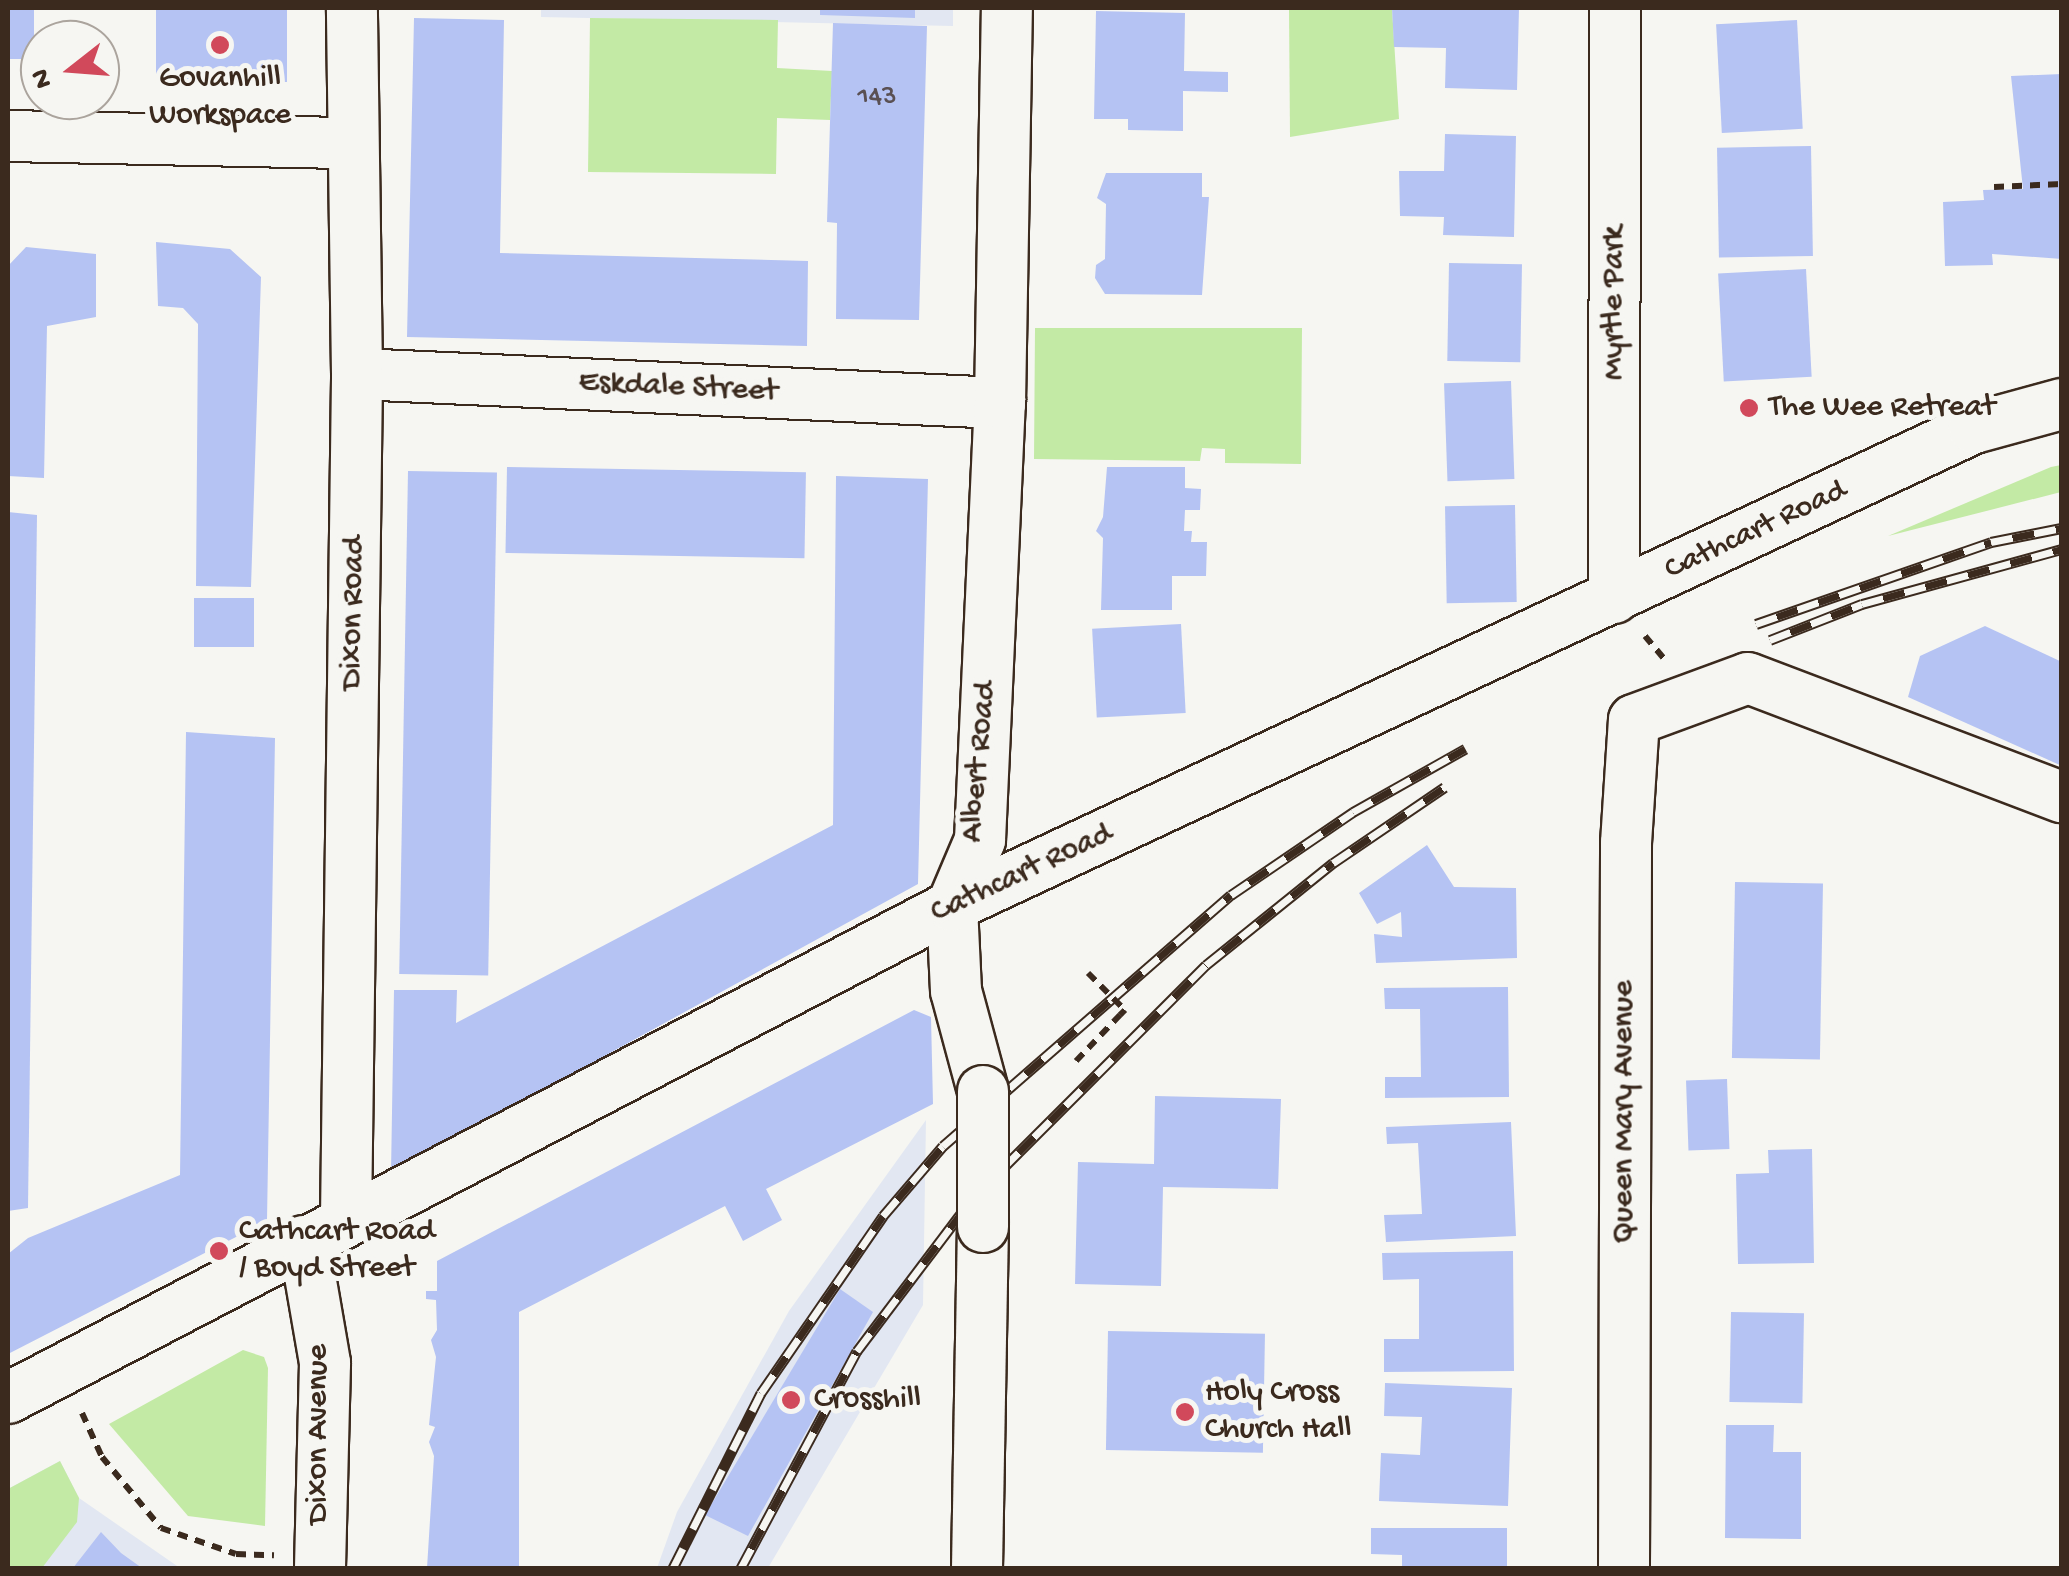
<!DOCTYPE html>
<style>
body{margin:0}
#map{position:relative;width:2069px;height:1576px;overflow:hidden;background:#f6f6f2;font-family:"Gochi Hand",sans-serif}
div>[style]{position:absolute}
.built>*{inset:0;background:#e2e7f2}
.green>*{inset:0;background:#c3eaa5}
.building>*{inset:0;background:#b5c3f3;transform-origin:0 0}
.path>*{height:6px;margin-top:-3px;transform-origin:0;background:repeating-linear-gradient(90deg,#3b2a1e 0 10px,transparent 0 18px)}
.roads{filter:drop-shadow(2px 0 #3b2a1e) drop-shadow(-2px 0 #3b2a1e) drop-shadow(0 2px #3b2a1e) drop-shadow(0 -2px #3b2a1e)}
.minor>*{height:50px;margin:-25px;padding:0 25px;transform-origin:25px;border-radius:25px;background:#f6f6f2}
.rail>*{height:11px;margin-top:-5.5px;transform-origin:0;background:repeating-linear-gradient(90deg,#f6f6f2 0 22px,#3b2a1e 0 44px);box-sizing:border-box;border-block:2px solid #3b2a1e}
.path-bridge>*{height:6px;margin-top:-3px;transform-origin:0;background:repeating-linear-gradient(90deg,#3b2a1e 0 10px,transparent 0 18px)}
.bridges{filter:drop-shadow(2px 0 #3b2a1e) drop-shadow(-2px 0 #3b2a1e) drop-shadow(0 2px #3b2a1e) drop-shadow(0 -2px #3b2a1e)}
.minor-bridge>*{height:50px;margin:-25px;padding:0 25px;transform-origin:25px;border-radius:25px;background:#f6f6f2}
.dots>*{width:28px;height:28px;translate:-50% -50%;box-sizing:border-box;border:5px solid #f6f6f2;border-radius:50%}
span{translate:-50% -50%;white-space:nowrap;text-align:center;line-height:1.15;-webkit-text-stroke:10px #f6f6f2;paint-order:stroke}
.number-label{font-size:28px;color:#5a5053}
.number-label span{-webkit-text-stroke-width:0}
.poi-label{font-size:32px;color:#3b2a1e}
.left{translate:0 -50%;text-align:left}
.street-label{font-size:32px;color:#3b2a1e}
.frame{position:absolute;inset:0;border:10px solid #3b2a1e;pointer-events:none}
.north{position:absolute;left:20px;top:20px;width:100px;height:100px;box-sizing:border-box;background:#f6f6f2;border:2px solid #aba49d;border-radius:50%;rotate:253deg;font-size:28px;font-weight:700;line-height:40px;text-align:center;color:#3b2a1e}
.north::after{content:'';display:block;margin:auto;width:35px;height:45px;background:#d1495b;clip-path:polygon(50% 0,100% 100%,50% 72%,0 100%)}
</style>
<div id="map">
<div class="built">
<div style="clip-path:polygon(541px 8px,953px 8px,953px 26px,541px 17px)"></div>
<div style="clip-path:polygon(926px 1120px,923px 1305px,768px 1568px,657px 1568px,677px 1512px,789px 1311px)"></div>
<div style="clip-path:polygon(60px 1461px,79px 1498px,180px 1568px,8px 1568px,8px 1489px)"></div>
</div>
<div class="green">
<div style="clip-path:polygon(1289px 8px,1392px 8px,1399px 119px,1290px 137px)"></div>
<div style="clip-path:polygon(590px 18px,778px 20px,777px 68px,832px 71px,830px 120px,777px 118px,776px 174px,588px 172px)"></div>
<div style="clip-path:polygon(1035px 328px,1302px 328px,1301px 464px,1225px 463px,1225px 449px,1202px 448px,1200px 461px,1034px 459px)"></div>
<div style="clip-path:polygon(2061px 465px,2061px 492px,1888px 536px,2051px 467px)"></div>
<div style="clip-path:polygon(243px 1350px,264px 1357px,268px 1368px,265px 1526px,188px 1516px,109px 1424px)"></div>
<div style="clip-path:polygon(60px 1461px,79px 1498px,77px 1522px,42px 1568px,8px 1568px,8px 1489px)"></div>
</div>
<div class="building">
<div style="left:8px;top:8px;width:26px;height:51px"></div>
<div style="left:156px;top:8px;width:131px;height:74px"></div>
<div style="clip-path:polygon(820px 8px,915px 8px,915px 18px,820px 15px)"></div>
<div style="clip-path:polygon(1392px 8px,1519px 8px,1517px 90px,1445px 88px,1446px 48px,1394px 47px)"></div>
<div style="clip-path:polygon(1096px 11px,1185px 13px,1184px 71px,1228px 72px,1228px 92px,1183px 91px,1183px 131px,1128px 130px,1128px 119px,1094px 119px)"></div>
<div style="clip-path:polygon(414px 18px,504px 20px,500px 253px,808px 261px,807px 346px,407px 337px)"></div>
<div style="left:1797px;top:20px;width:109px;height:81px;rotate:87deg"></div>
<div style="clip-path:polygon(833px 23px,927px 26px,919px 320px,836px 319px,837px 223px,827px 222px)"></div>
<div style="clip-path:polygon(2062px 74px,2062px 259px,1992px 254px,1993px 265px,1945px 266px,1943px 202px,1984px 200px,1983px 190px,2023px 189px,2011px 76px)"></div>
<div style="clip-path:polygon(1445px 134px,1516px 136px,1514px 237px,1443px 235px,1444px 217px,1400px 216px,1399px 171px,1444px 171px)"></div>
<div style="left:1811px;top:146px;width:110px;height:94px;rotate:89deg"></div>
<div style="clip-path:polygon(1106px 173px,1202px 173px,1202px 197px,1209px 197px,1202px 295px,1105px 294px,1095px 278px,1096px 265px,1105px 259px,1106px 204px,1097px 198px)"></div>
<div style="clip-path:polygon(156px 242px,230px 249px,261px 277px,251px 587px,196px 586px,198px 324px,183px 308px,158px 306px)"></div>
<div style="clip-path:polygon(26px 247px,96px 254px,96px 317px,47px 326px,44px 478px,8px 476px,8px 266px)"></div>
<div style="left:1449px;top:263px;width:73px;height:98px;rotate:1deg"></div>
<div style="left:1806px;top:269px;width:108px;height:88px;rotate:87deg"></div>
<div style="left:1511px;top:381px;width:98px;height:67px;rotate:88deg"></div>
<div style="left:507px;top:467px;width:299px;height:86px;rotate:1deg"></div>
<div style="clip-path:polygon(1107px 467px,1185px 467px,1185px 488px,1201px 489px,1200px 510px,1185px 510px,1184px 531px,1192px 531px,1191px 542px,1207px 542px,1206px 576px,1172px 576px,1172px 610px,1101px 610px,1103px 538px,1096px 531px,1103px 517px)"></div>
<div style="left:408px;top:471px;width:89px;height:503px;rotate:1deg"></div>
<div style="clip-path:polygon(836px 476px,928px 479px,918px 884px,391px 1173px,394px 990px,457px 990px,456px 1023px,833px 825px)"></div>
<div style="left:1515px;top:505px;width:97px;height:70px;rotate:89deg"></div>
<div style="clip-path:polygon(8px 512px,37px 515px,28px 1208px,8px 1211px)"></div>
<div style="left:194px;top:598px;width:60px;height:49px"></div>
<div style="left:1181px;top:624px;width:89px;height:89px;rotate:87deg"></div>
<div style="clip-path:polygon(1985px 626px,2062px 662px,2062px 766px,1908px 697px,1920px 656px)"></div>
<div style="clip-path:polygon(186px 732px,275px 738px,267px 1221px,8px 1354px,8px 1254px,28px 1238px,180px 1175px)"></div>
<div style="clip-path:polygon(1427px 845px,1454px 887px,1516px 888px,1517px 958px,1376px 963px,1374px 934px,1402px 937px,1401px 912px,1377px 924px,1359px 893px)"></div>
<div style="left:1735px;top:882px;width:88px;height:176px;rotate:1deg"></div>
<div style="clip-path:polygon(1508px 987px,1509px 1097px,1385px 1098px,1385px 1077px,1421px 1077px,1420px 1009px,1385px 1009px,1384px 988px)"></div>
<div style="clip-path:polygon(914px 1010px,931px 1017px,933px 1104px,766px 1189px,782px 1220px,743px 1241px,725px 1206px,519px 1312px,519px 1568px,427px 1568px,434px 1456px,429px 1442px,435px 1427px,429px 1425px,436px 1357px,431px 1340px,437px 1330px,436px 1300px,426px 1299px,426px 1291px,437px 1291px,437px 1261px)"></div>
<div style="left:1727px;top:1079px;width:70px;height:41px;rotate:88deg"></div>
<div style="clip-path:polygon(1155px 1096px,1281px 1099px,1278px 1189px,1163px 1187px,1161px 1286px,1075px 1284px,1078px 1162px,1154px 1164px)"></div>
<div style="clip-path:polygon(1511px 1122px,1516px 1236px,1386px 1242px,1384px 1215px,1422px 1214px,1418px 1143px,1387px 1144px,1386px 1127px)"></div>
<div style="clip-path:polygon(1812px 1149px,1814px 1263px,1738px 1264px,1736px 1174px,1769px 1173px,1768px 1150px)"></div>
<div style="clip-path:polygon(1513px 1251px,1514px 1371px,1384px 1372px,1384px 1339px,1419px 1339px,1419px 1279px,1383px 1280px,1382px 1253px)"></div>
<div style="clip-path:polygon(840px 1289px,873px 1312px,748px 1536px,705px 1515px)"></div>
<div style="left:1731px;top:1312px;width:73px;height:90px;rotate:1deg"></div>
<div style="left:1108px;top:1331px;width:157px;height:119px;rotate:1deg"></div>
<div style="clip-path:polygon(1385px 1383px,1512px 1388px,1508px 1506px,1379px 1501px,1381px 1453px,1420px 1455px,1422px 1417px,1384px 1416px)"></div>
<div style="clip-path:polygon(1726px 1425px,1774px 1425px,1773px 1452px,1801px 1452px,1801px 1539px,1725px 1538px)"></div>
<div style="clip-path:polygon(1371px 1528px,1507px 1528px,1507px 1568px,1402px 1568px,1402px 1555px,1371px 1554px)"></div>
<div style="clip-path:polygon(101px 1532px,121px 1553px,142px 1568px,73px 1568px)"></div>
</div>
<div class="path">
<div style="left:1994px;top:187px;width:68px;rotate:-2.5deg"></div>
<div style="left:1645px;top:636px;width:33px;rotate:50deg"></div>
<div style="left:1076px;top:1061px;width:64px;rotate:-46.3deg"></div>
<div style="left:82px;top:1413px;width:48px;rotate:65.6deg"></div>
<div style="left:102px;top:1457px;width:92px;rotate:50.3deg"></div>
<div style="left:161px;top:1528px;width:79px;rotate:19.1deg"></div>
<div style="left:236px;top:1554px;width:38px;rotate:2deg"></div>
</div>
<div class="roads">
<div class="minor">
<div style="left:8px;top:136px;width:341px;rotate:1.2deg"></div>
<div style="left:357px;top:374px;width:644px;rotate:2.58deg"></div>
<div style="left:1614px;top:598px;width:590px;rotate:-89.9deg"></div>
<div style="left:983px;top:1091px;width:104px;rotate:-105.1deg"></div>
<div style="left:956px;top:991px;width:85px;rotate:-92.7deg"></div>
<div style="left:952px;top:906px;width:72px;rotate:-67deg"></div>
<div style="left:980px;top:840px;width:437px;rotate:-87.4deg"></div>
<div style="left:1000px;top:403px;width:395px;rotate:-89deg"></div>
<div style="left:346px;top:1219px;width:845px;rotate:-89.25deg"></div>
<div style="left:357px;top:374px;width:366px;rotate:-90.8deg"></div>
<div style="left:304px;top:1241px;width:124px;rotate:80.2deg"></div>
<div style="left:325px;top:1363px;width:205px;rotate:91.4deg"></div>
<div style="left:8px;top:1398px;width:1065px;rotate:-27.53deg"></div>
<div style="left:952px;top:906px;width:1128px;rotate:-25.07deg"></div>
<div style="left:1974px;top:428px;width:91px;rotate:-15.3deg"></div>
<div style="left:977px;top:1568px;width:341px;rotate:-89deg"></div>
<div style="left:1624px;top:1568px;width:725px;rotate:-89.84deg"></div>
<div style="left:1626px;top:843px;width:123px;rotate:-86.3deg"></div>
<div style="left:1634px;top:720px;width:121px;rotate:-20.2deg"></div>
<div style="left:1748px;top:678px;width:336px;rotate:20.8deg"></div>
</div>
</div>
<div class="rail">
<div style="left:1756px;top:624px;width:249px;rotate:-19.2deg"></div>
<div style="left:1991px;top:542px;width:72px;rotate:-11.2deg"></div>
<div style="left:1770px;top:640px;width:99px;rotate:-21.4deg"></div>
<div style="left:1862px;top:604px;width:207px;rotate:-15.4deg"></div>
<div style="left:673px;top:1568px;width:196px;rotate:-63.3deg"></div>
<div style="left:761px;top:1393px;width:215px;rotate:-55.4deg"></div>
<div style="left:883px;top:1216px;width:92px;rotate:-49.4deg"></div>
<div style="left:943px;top:1146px;width:382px;rotate:-41.1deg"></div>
<div style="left:1231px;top:895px;width:148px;rotate:-34.2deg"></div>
<div style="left:1353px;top:812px;width:129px;rotate:-29.4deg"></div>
<div style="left:741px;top:1568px;width:246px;rotate:-61.9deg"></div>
<div style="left:857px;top:1351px;width:191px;rotate:-52.9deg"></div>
<div style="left:972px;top:1199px;width:331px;rotate:-45deg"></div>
<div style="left:1206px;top:965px;width:163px;rotate:-38.8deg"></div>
<div style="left:1333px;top:863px;width:135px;rotate:-34.2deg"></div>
</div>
<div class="path-bridge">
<div style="left:1088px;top:973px;width:52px;rotate:45deg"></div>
<div style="left:1125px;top:1010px;width:7px;rotate:135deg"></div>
</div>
<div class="bridges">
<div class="minor-bridge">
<div style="left:983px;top:1227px;width:136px;rotate:-90deg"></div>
</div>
</div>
<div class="dots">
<div style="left:220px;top:45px;background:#d1495b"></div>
<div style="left:1749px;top:408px;background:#d1495b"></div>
<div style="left:219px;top:1251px;background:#d1495b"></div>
<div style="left:791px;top:1400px;background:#d1495b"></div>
<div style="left:1185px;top:1412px;background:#d1495b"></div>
</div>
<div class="number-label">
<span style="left:877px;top:98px">143</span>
</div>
<div class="poi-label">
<span style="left:220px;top:98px">Govanhill<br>Workspace</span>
<span class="left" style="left:1769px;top:408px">The Wee Retreat</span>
<span class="left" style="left:239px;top:1251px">Cathcart Road<br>/ Boyd Street</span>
<span class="left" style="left:1205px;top:1412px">Holy Cross<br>Church Hall</span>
<span class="left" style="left:814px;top:1400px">Crosshill</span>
</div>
<div class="street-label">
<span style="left:1615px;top:303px;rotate:-90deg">Myrtle Park</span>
<span style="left:678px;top:388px;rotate:3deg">Eskdale Street</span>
<span style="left:1756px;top:531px;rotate:-25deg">Cathcart Road</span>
<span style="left:354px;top:613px;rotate:-89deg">Dixon Road</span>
<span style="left:980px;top:762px;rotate:-85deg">Albert Road</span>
<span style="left:1022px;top:874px;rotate:-25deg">Cathcart Road</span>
<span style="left:1625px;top:1112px;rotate:-90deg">Queen Mary Avenue</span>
<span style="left:319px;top:1434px;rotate:-90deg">Dixon Avenue</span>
</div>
<div class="frame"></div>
<div class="north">N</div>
</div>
